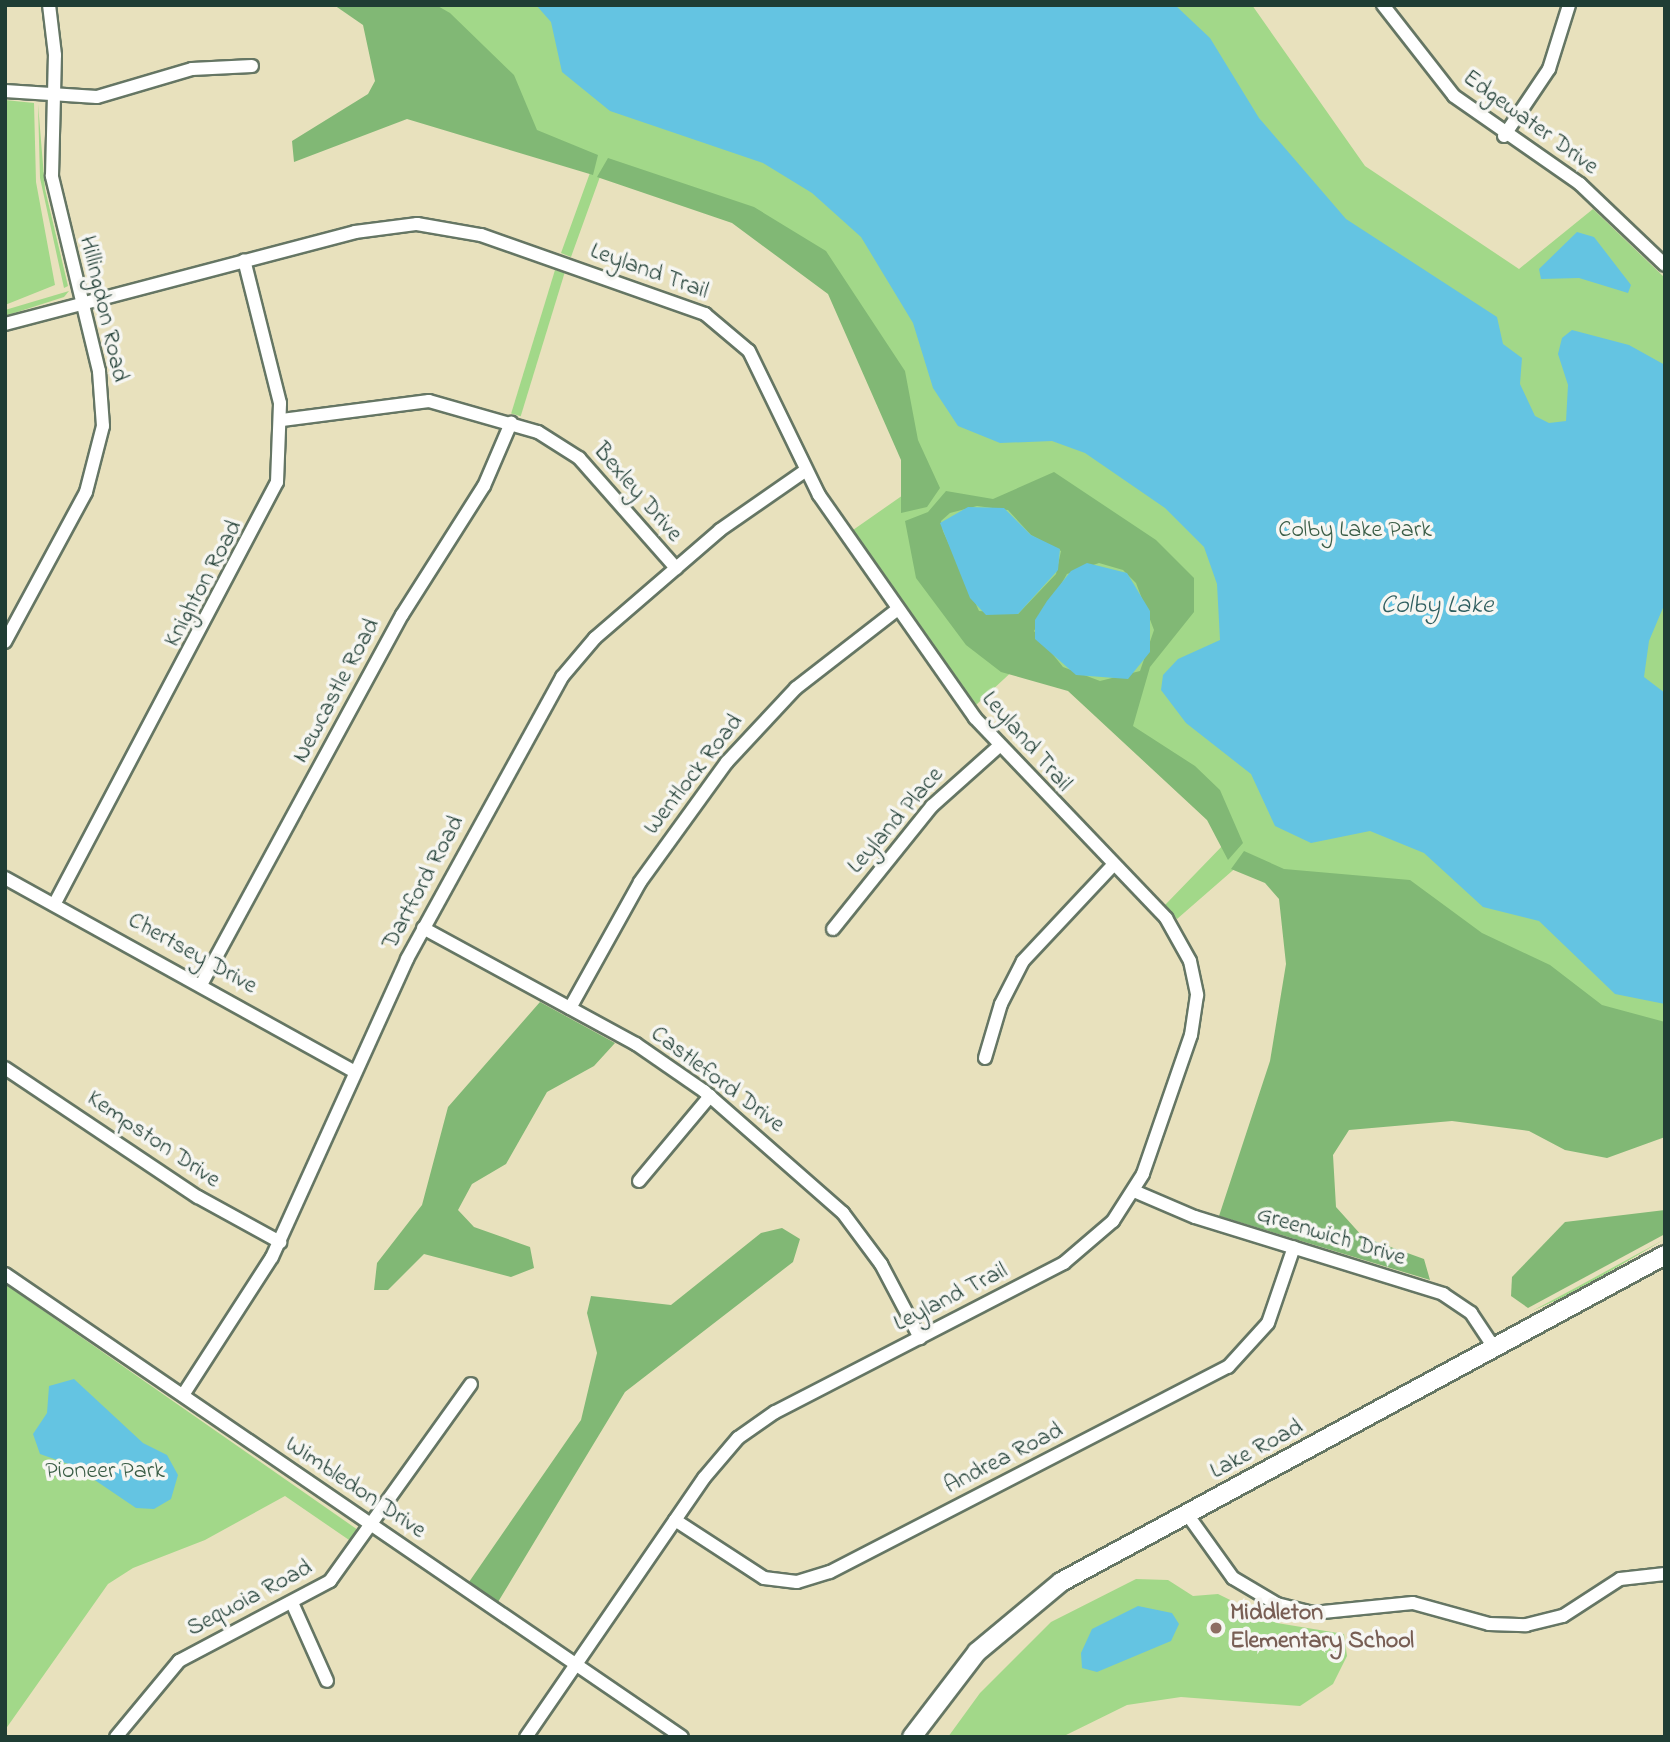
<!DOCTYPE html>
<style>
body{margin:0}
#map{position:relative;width:1670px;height:1742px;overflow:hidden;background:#e8e1bd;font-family:"Indie Flower",sans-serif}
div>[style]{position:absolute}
.green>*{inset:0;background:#a2d889;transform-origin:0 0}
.forest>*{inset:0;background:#81b875}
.water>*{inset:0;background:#64c4e2}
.roads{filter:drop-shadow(2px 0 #657664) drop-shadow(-2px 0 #657664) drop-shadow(0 2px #657664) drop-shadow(0 -2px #657664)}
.street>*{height:12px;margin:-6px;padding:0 6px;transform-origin:6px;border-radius:6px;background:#fff}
.secondary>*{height:18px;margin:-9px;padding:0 9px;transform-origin:9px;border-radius:9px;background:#fff}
.dots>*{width:19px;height:19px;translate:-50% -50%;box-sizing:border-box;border:4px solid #f6f6f2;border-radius:50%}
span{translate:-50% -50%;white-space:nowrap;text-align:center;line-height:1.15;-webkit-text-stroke:7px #f6f6f2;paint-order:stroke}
.street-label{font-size:24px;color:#1f3d34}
.park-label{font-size:24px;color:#395c45}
.education-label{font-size:24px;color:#785e54;font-weight:700}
.left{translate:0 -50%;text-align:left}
.water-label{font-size:26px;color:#305f60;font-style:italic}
.frame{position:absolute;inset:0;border:7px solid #1f3d34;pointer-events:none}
</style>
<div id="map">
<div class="green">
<div style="clip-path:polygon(349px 5px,1252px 5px,1365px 166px,1519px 269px,1593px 209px,1665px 278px,1665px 1101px,1247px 858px,1177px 919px,1165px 905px,1228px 840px,1034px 651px,976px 705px,853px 530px,916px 486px,835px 296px,734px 218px,601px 174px,571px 257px,561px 253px,591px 170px,366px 11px)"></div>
<div style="clip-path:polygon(5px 100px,34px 103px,36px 182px,55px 285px,5px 305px)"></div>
<div style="clip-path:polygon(38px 104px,45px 189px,68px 286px,64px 288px,40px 178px)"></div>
<div style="left:555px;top:270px;width:10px;height:150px;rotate:17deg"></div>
<div style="clip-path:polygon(69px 291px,64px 297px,5px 316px,5px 310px)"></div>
<div style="clip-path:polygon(1665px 1239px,1575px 1292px,1532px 1311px,1577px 1287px)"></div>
<div style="clip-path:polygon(5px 1284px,358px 1530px,352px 1542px,285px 1496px,205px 1540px,133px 1568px,108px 1584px,5px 1730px)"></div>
<div style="clip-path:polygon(1136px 1579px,1168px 1580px,1193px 1596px,1218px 1594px,1277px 1623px,1344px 1634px,1347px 1656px,1333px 1684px,1300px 1706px,1181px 1697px,1127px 1705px,1062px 1737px,948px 1737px,980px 1693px,1051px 1622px)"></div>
</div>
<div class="forest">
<div style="clip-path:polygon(334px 5px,436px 5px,450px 13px,514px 75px,537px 130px,598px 155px,593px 175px,407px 119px,294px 162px,292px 141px,368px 94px,375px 81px,363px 25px)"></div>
<div style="clip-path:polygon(608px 158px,754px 207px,826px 251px,905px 371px,918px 440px,940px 488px,927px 507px,901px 513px,901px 460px,828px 294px,732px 223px,597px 177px)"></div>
<div style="clip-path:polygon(evenodd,1054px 472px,1156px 540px,1194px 578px,1194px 612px,1150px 667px,1133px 726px,1195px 766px,1220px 790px,1243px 843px,1228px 860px,1207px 820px,1068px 691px,1001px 672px,966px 645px,916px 578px,905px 521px,928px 512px,946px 491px,993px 499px,1054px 472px,977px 506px,1008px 510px,1031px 535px,1061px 551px,1056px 574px,1018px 614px,979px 611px,943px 531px,941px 521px,950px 513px,977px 506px,1054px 472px,1099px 563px,1123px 570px,1136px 583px,1154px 630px,1140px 671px,1100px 681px,1063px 667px,1034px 631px,1067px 574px,1099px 563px)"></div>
<div style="clip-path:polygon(1244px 851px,1284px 869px,1410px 880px,1482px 933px,1550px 965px,1602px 1005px,1665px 1022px,1665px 1137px,1607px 1158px,1565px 1150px,1529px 1131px,1452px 1121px,1349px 1130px,1333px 1155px,1336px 1207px,1363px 1237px,1424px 1259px,1430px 1280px,1219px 1216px,1270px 1061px,1286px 964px,1279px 899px,1265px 883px,1231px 869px)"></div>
<div style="clip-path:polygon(540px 1002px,615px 1043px,594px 1066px,547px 1092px,506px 1164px,472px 1184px,458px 1210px,474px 1227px,530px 1247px,534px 1268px,511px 1277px,424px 1254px,388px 1290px,374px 1290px,377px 1263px,422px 1205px,448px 1107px)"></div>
<div style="clip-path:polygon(1665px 1210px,1665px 1234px,1528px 1308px,1511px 1296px,1512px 1277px,1565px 1222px)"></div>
<div style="clip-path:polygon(782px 1228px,800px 1239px,793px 1262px,625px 1392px,498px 1602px,469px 1582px,581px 1420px,597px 1353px,587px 1313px,591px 1296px,671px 1305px,761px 1233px)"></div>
</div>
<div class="water">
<div style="clip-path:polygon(536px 5px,1175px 5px,1210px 38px,1259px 118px,1346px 219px,1497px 317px,1503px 344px,1522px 358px,1520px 384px,1535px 416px,1549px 423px,1566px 421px,1568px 385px,1558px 354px,1562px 338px,1572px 330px,1629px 345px,1665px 365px,1665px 603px,1649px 641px,1644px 677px,1665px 693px,1665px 1004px,1615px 994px,1539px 921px,1483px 907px,1424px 853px,1370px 831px,1311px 843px,1275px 826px,1251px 774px,1186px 723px,1161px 690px,1163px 675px,1178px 659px,1220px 640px,1217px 584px,1204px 547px,1165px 508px,1085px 453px,1052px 441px,1000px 443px,958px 426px,933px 388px,913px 323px,861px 237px,812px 193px,763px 163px,610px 111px,562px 72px,551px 22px)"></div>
<div style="clip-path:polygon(1577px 232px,1594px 237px,1631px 285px,1628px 293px,1579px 278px,1541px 279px,1539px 269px)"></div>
<div style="clip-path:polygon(968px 507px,1004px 508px,1031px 535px,1060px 549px,1058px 570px,1018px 614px,986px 615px,970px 598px,940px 523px)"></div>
<div style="clip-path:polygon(1087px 563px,1127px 573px,1150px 611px,1150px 652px,1128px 679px,1076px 675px,1035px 639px,1035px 620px,1047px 601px,1071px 571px)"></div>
<div style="clip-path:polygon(74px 1379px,143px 1443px,167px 1455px,178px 1475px,171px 1499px,154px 1509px,136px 1508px,74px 1466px,40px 1454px,33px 1434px,47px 1413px,49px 1386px)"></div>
<div style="clip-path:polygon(1138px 1606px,1172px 1613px,1179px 1624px,1171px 1641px,1097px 1672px,1082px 1668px,1081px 1653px,1092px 1629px)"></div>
</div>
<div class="roads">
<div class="street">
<div style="left:1383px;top:5px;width:115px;rotate:52deg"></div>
<div style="left:1454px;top:96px;width:154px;rotate:34.9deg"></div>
<div style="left:1580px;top:184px;width:117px;rotate:43.6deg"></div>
<div style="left:5px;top:91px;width:92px;rotate:3.7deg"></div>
<div style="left:97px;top:97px;width:99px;rotate:-16.4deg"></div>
<div style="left:192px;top:69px;width:60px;rotate:-2.9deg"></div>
<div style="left:1504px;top:136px;width:81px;rotate:-56.1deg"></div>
<div style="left:1549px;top:69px;width:67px;rotate:-72.6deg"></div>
<div style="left:5px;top:324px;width:362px;rotate:-14.7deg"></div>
<div style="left:355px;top:232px;width:63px;rotate:-7.4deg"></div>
<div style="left:417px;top:224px;width:65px;rotate:9.8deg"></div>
<div style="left:481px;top:235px;width:238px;rotate:19.4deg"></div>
<div style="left:705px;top:314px;width:57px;rotate:40.1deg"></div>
<div style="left:749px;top:351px;width:160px;rotate:64.1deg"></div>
<div style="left:819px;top:495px;width:272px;rotate:55deg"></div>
<div style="left:975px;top:718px;width:277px;rotate:46.3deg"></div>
<div style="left:1166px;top:918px;width:49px;rotate:60.8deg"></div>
<div style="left:1190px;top:961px;width:35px;rotate:78deg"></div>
<div style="left:1197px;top:995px;width:40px;rotate:98.5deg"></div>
<div style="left:1191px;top:1035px;width:147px;rotate:109.1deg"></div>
<div style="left:1143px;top:1174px;width:56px;rotate:122.6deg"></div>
<div style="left:1113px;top:1221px;width:65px;rotate:139.4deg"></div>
<div style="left:1064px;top:1263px;width:325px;rotate:152.7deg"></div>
<div style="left:775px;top:1412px;width:45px;rotate:144.9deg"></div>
<div style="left:738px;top:1438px;width:52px;rotate:130.4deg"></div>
<div style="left:704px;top:1478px;width:314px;rotate:124.5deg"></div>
<div style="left:282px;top:420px;width:148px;rotate:-7.4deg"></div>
<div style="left:429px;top:401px;width:113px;rotate:15.9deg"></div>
<div style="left:538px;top:432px;width:49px;rotate:32.4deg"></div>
<div style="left:579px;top:458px;width:147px;rotate:48.6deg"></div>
<div style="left:5px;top:642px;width:170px;rotate:-61.6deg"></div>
<div style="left:86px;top:492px;width:68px;rotate:-75.6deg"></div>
<div style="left:103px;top:426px;width:55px;rotate:-94.2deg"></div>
<div style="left:99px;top:371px;width:201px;rotate:-103.6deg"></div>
<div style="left:52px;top:176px;width:121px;rotate:-88.6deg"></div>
<div style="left:55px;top:55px;width:50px;rotate:-96.8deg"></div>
<div style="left:5px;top:878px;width:400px;rotate:29deg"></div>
<div style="left:55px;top:903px;width:476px;rotate:-62.2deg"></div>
<div style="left:277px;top:482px;width:79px;rotate:-87.8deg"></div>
<div style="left:280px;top:403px;width:147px;rotate:-104.1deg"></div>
<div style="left:423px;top:928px;width:243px;rotate:28.6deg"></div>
<div style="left:636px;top:1044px;width:83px;rotate:34.7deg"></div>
<div style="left:704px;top:1091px;width:185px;rotate:41.3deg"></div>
<div style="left:843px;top:1213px;width:64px;rotate:53.3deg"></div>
<div style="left:881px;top:1264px;width:84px;rotate:62.2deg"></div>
<div style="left:833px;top:929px;width:158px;rotate:-51.2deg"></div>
<div style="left:932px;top:806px;width:89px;rotate:-41.8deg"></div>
<div style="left:202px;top:983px;width:419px;rotate:-61.5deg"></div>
<div style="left:402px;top:615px;width:153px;rotate:-57.6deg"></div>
<div style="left:484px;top:486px;width:69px;rotate:-66.8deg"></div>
<div style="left:570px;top:1008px;width:144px;rotate:-60.9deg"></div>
<div style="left:640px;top:882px;width:148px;rotate:-54.1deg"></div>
<div style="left:727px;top:762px;width:101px;rotate:-47deg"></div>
<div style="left:796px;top:688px;width:129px;rotate:-37.8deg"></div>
<div style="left:985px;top:1058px;width:56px;rotate:-73.5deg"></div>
<div style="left:1001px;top:1004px;width:48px;rotate:-62.9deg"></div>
<div style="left:1023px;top:961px;width:132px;rotate:-46.8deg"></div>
<div style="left:5px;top:1068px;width:232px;rotate:33.8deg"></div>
<div style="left:198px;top:1197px;width:94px;rotate:28.8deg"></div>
<div style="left:639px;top:1181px;width:111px;rotate:-50.1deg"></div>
<div style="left:1134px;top:1191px;width:66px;rotate:23.1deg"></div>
<div style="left:1195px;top:1217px;width:260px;rotate:17.2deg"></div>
<div style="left:1443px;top:1294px;width:34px;rotate:34deg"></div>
<div style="left:1471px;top:1313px;width:43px;rotate:56.3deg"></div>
<div style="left:5px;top:1274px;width:820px;rotate:34.37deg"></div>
<div style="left:183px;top:1395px;width:164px;rotate:-57.2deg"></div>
<div style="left:272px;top:1257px;width:327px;rotate:-65.6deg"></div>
<div style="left:407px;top:959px;width:322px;rotate:-61.2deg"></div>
<div style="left:562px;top:677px;width:51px;rotate:-49.8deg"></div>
<div style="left:595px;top:638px;width:165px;rotate:-40.8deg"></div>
<div style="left:720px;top:530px;width:103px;rotate:-34.8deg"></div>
<div style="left:1187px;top:1514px;width:79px;rotate:54.3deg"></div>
<div style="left:1233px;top:1578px;width:51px;rotate:30.6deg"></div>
<div style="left:1277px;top:1604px;width:37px;rotate:14deg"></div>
<div style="left:1313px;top:1613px;width:100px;rotate:-5.7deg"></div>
<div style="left:1413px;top:1603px;width:79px;rotate:15.4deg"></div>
<div style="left:1489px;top:1624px;width:37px;rotate:2deg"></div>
<div style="left:1526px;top:1625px;width:38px;rotate:-14deg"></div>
<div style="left:1563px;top:1616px;width:68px;rotate:-33deg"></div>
<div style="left:1620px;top:1579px;width:45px;rotate:-6.3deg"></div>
<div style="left:675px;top:1520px;width:106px;rotate:33.1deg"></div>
<div style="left:764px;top:1578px;width:33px;rotate:7deg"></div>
<div style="left:797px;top:1582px;width:34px;rotate:-17deg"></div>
<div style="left:830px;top:1572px;width:448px;rotate:-27.3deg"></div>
<div style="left:1228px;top:1367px;width:59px;rotate:-47.7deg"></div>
<div style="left:1268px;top:1323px;width:80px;rotate:-71.1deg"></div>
<div style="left:293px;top:1605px;width:83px;rotate:65.9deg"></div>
<div style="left:116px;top:1737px;width:99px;rotate:-50.3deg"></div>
<div style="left:179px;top:1661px;width:171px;rotate:-27.9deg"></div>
<div style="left:330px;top:1581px;width:242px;rotate:-54.4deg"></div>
</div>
<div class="secondary">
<div style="left:912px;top:1737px;width:107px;rotate:-52.6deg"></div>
<div style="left:977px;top:1652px;width:109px;rotate:-39.8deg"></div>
<div style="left:1061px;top:1582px;width:687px;rotate:-28.43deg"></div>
</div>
</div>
<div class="dots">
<div style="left:1216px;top:1628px;background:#8d6e63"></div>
</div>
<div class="street-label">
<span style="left:1530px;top:123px;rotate:36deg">Edgewater Drive</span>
<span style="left:649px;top:272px;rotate:20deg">Leyland Trail</span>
<span style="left:103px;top:309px;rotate:77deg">Hillingdon Road</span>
<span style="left:637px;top:493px;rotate:49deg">Bexley Drive</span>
<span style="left:204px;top:584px;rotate:-62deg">Knighton Road</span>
<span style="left:337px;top:691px;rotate:-62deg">Newcastle Road</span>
<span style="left:1026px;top:742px;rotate:49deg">Leyland Trail</span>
<span style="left:694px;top:775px;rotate:-52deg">Wentlock Road</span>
<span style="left:896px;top:821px;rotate:-49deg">Leyland Place</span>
<span style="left:424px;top:883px;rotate:-62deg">Dartford Road</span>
<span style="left:192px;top:954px;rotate:29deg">Chertsey Drive</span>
<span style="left:717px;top:1080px;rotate:37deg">Castleford Drive</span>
<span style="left:153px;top:1140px;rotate:34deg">Kempston Drive</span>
<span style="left:1331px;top:1237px;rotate:17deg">Greenwich Drive</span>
<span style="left:951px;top:1298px;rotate:-27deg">Leyland Trail</span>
<span style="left:1257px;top:1450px;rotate:-28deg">Lake Road</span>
<span style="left:1004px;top:1459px;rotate:-27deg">Andrea Road</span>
<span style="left:355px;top:1488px;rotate:34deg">Wimbledon Drive</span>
<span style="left:250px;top:1599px;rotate:-28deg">Sequoia Road</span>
</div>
<div class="park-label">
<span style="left:1355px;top:531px">Colby Lake Park</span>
<span style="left:105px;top:1472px">Pioneer Park</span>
</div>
<div class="education-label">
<span class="left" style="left:1230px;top:1628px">Middleton<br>Elementary School</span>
</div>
<div class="water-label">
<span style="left:1437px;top:607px">Colby Lake</span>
</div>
<div class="frame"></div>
</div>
